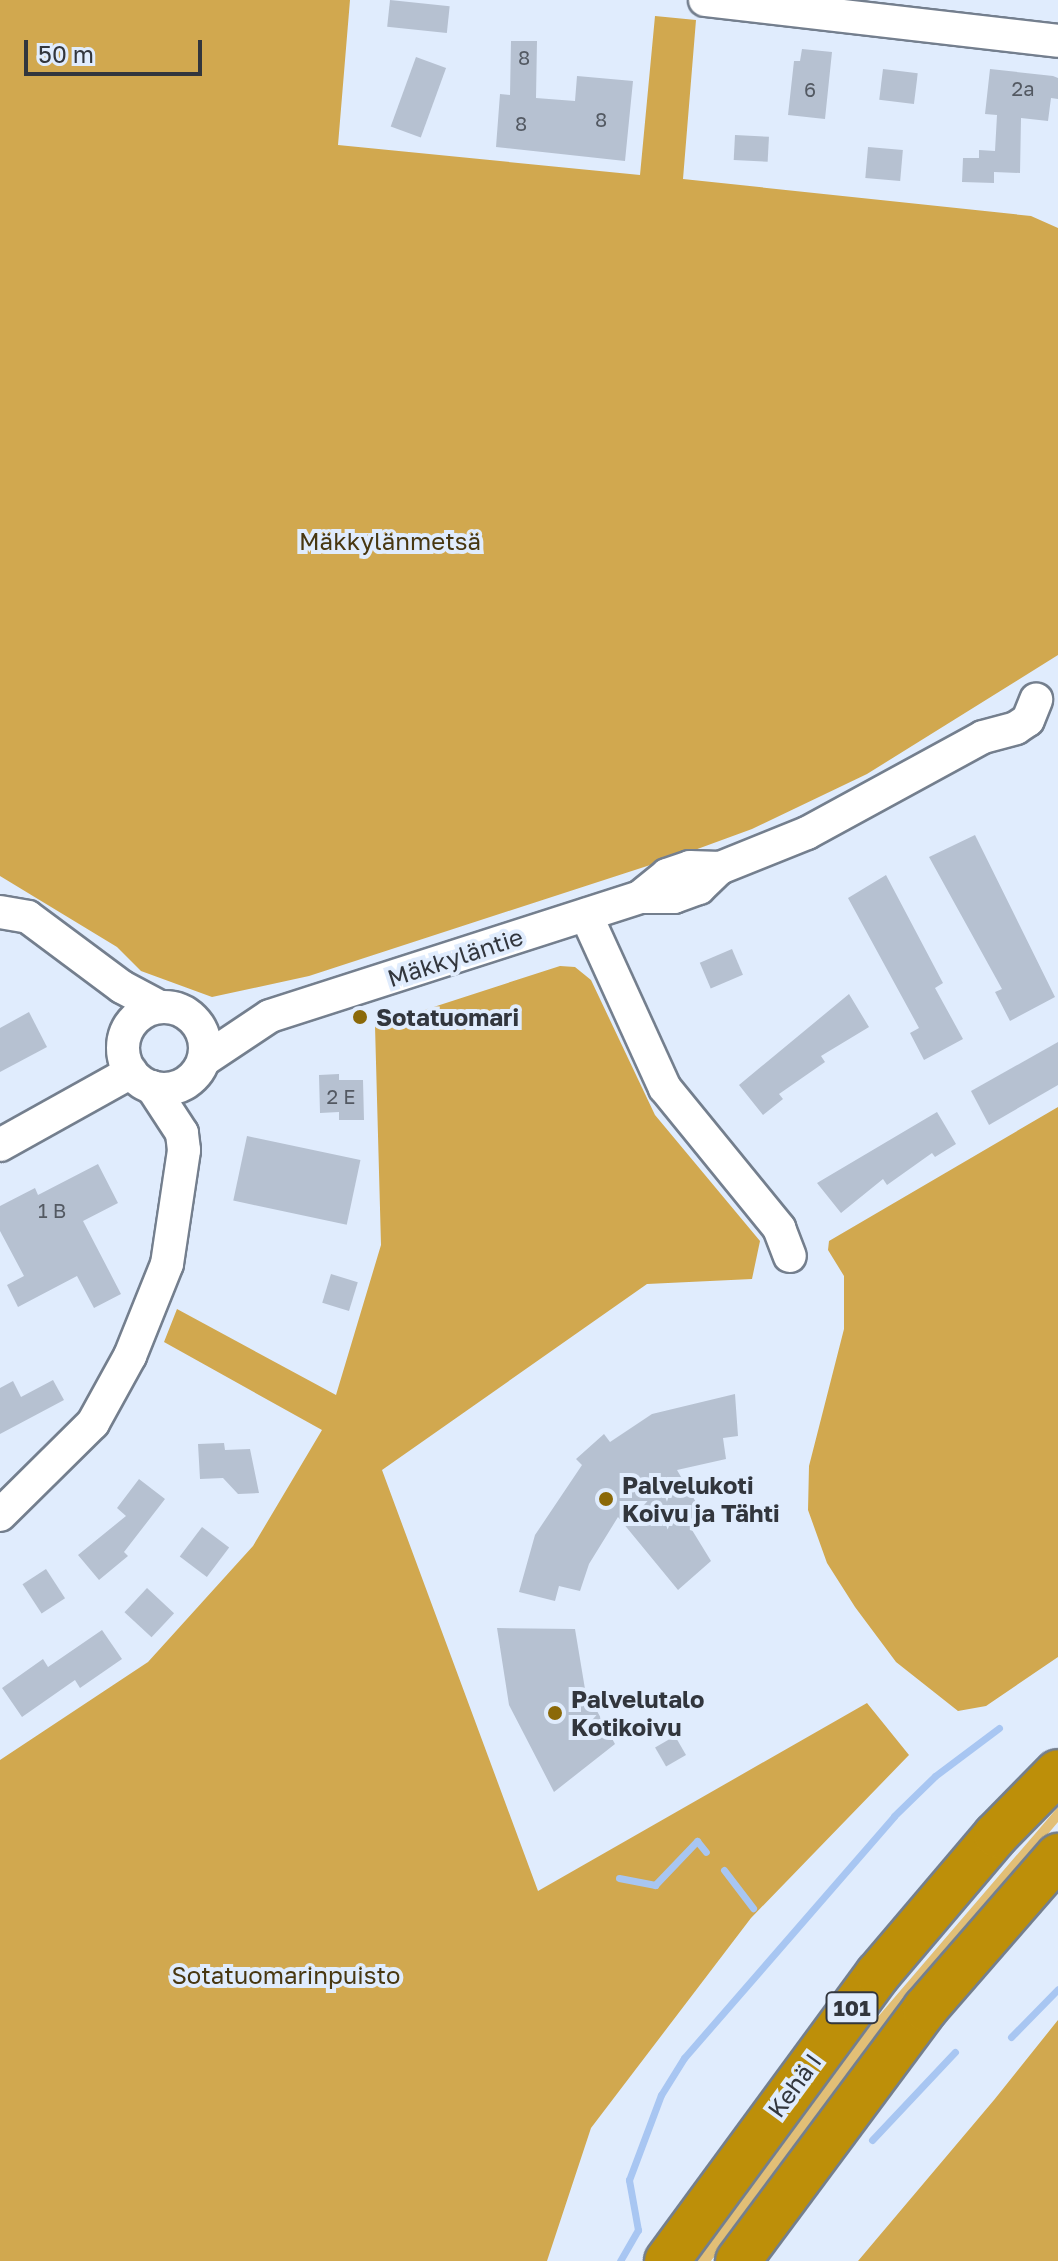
<!DOCTYPE html>
<meta charset="utf-8">
<style>
body{margin:0}
#map{position:relative;width:1058px;height:2261px;overflow:hidden;background:#e0ecfd;font-family:"Golos Text",sans-serif}
div>[style]{position:absolute}
.green>*{inset:0;background:#e2bf76}
.forest>*{inset:0;background:#d1a84f}
.stream>*{height:7px;margin:-3.5px;padding:0 3.5px;transform-origin:3.5px;border-radius:3.5px;background:#a8c6f2}
.building>*{inset:0;background:#b6c1d1;transform-origin:0 0}
.roads{filter:drop-shadow(2px 0 #747f8e) drop-shadow(-2px 0 #747f8e) drop-shadow(0 2px #747f8e) drop-shadow(0 -2px #747f8e)}
.minor>*{height:32px;margin:-16px;padding:0 16px;transform-origin:16px;border-radius:16px;background:#fff}
.minor>.ring{margin:-16px;padding:0;box-sizing:content-box;background:none;border:32px solid #fff;border-radius:50%}
.highway>*{height:44px;margin:-22px;padding:0 22px;transform-origin:22px;border-radius:22px;background:#bd8f09}
.dots>*{width:22px;height:22px;translate:-50% -50%;box-sizing:border-box;border:4px solid #e0ecfd;border-radius:50%}
span{translate:-50% -50%;white-space:nowrap;text-align:center;line-height:1.15;-webkit-text-stroke:8px #e0ecfd;paint-order:stroke}
.number-label{font-size:20px;color:#535962}
.number-label span{-webkit-text-stroke-width:0}
.shield-label span{padding:2px 6px;background:#e0ecfd;border:2px solid;border-radius:6px;-webkit-text-stroke-width:0}
.shield-label{font-size:22px;color:#32363d;font-weight:700}
.park-label{font-size:24px;color:#483710}
.street-label{font-size:24px;color:#32363d}
.poi-label{font-size:24px;color:#32363d;font-weight:700}
.left{translate:0 -50%;text-align:left}
.scale{position:absolute;left:24px;top:40px;width:178px;height:36px;box-sizing:border-box;border:4px solid #32363d;border-top:0;padding-left:10px;font-size:24px;line-height:28px;white-space:nowrap;color:#32363d;-webkit-text-stroke:6px #e0ecfd;paint-order:stroke}
</style>
<div id="map">
<div class="green">
<div style="clip-path:polygon(1058px 1807px,1058px 1822px,866px 2049px,711px 2261px,695px 2261px,858px 2040px)"></div>
</div>
<div class="forest">
<div style="clip-path:polygon(0 0,350px 0,338px 145px,640px 175px,655px 16px,696px 20px,683px 179px,1031px 216px,1058px 228px,1058px 655px,867px 774px,752px 829px,681px 855px,309px 976px,212px 997px,141px 971px,117px 947px,0 876px)"></div>
<div style="clip-path:polygon(560px 966px,575px 967px,591px 980px,655px 1115px,760px 1241px,752px 1279px,647px 1284px,382px 1470px,538px 1891px,867px 1703px,909px 1755px,751px 1918px,591px 2128px,547px 2261px,0 2261px,0 1760px,148px 1662px,253px 1546px,322px 1430px,164px 1342px,177px 1309px,336px 1395px,381px 1245px,375px 1026px)"></div>
<div style="clip-path:polygon(1058px 1107px,1058px 1657px,986px 1706px,958px 1711px,896px 1662px,855px 1607px,827px 1563px,808px 1510px,809px 1466px,844px 1329px,844px 1276px,828px 1250px,829px 1241px)"></div>
<div style="clip-path:polygon(1058px 2020px,1058px 2261px,858px 2261px,994px 2100px)"></div>
</div>
<div class="stream">
<div style="left:724px;top:1870px;width:48px;rotate:52.7deg"></div>
<div style="left:619px;top:1878px;width:37px;rotate:11deg"></div>
<div style="left:655px;top:1885px;width:61px;rotate:-46.3deg"></div>
<div style="left:697px;top:1841px;width:14px;rotate:51deg"></div>
<div style="left:1011px;top:2037px;width:67px;rotate:-45.6deg"></div>
<div style="left:872px;top:2140px;width:121px;rotate:-46.7deg"></div>
<div style="left:620px;top:2261px;width:36px;rotate:-60deg"></div>
<div style="left:638px;top:2230px;width:51px;rotate:-100.2deg"></div>
<div style="left:629px;top:2180px;width:91px;rotate:-69.4deg"></div>
<div style="left:661px;top:2095px;width:44px;rotate:-58.1deg"></div>
<div style="left:684px;top:2058px;width:320px;rotate:-49deg"></div>
<div style="left:894px;top:1816px;width:57px;rotate:-44.3deg"></div>
<div style="left:935px;top:1776px;width:80px;rotate:-36.9deg"></div>
</div>
<div class="building">
<div style="left:390px;top:0;width:60px;height:27px;rotate:6deg"></div>
<div style="clip-path:polygon(511px 41px,537px 41px,536px 98px,575px 101px,577px 76px,633px 81px,625px 161px,496px 147px,500px 94px,510px 95px)"></div>
<div style="clip-path:polygon(802px 49px,832px 52px,825px 119px,788px 115px,794px 61px,800px 61px)"></div>
<div style="left:416px;top:57px;width:32px;height:74px;rotate:20deg"></div>
<div style="left:883px;top:69px;width:35px;height:31px;rotate:7deg"></div>
<div style="clip-path:polygon(990px 69px,1053px 76px,1058px 78px,1058px 99px,1051px 98px,1048px 121px,1021px 118px,1020px 173px,994px 172px,994px 183px,962px 182px,963px 158px,979px 158px,979px 150px,995px 151px,997px 115px,985px 114px)"></div>
<div style="left:735px;top:135px;width:34px;height:25px;rotate:3deg"></div>
<div style="left:868px;top:147px;width:35px;height:31px;rotate:5deg"></div>
<div style="clip-path:polygon(975px 835px,1055px 997px,1010px 1021px,995px 992px,1002px 989px,929px 857px)"></div>
<div style="clip-path:polygon(886px 875px,943px 983px,935px 988px,963px 1039px,924px 1060px,910px 1033px,919px 1028px,848px 898px)"></div>
<div style="left:732px;top:949px;width:28px;height:35px;rotate:67deg"></div>
<div style="clip-path:polygon(849px 994px,869px 1027px,821px 1056px,825px 1062px,779px 1094px,783px 1099px,763px 1115px,739px 1085px)"></div>
<div style="clip-path:polygon(29px 1012px,47px 1047px,0 1072px,0 1028px)"></div>
<div style="clip-path:polygon(1058px 1042px,1058px 1085px,989px 1125px,971px 1091px)"></div>
<div style="clip-path:polygon(339px 1074px,339px 1080px,363px 1080px,364px 1120px,339px 1120px,339px 1112px,320px 1113px,319px 1075px)"></div>
<div style="clip-path:polygon(937px 1112px,956px 1144px,935px 1157px,932px 1153px,887px 1185px,883px 1179px,841px 1213px,817px 1183px)"></div>
<div style="left:247px;top:1136px;width:116px;height:66px;rotate:12deg"></div>
<div style="clip-path:polygon(98px 1164px,118px 1203px,83px 1221px,121px 1294px,94px 1308px,77px 1276px,18px 1307px,7px 1285px,24px 1276px,0 1231px,0 1206px,35px 1188px,38px 1195px)"></div>
<div style="left:331px;top:1274px;width:28px;height:30px;rotate:17deg"></div>
<div style="clip-path:polygon(53px 1380px,64px 1400px,0 1434px,0 1388px,13px 1381px,21px 1397px)"></div>
<div style="clip-path:polygon(735px 1394px,738px 1436px,723px 1438px,726px 1459px,677px 1470px,707px 1521px,692px 1530px,711px 1561px,678px 1590px,618px 1517px,589px 1564px,580px 1591px,559px 1586px,555px 1601px,519px 1592px,535px 1535px,582px 1465px,576px 1459px,604px 1434px,610px 1442px,652px 1414px)"></div>
<div style="clip-path:polygon(224px 1443px,225px 1450px,250px 1449px,259px 1493px,238px 1494px,223px 1478px,200px 1479px,198px 1444px)"></div>
<div style="clip-path:polygon(139px 1479px,165px 1499px,124px 1552px,128px 1556px,99px 1580px,78px 1555px,126px 1516px,117px 1508px)"></div>
<div style="left:202px;top:1527px;width:34px;height:37px;rotate:37deg"></div>
<div style="left:46px;top:1569px;width:35px;height:28px;rotate:57deg"></div>
<div style="left:147px;top:1588px;width:37px;height:33px;rotate:43deg"></div>
<div style="clip-path:polygon(497px 1628px,575px 1629px,585px 1689px,615px 1744px,554px 1792px,509px 1705px)"></div>
<div style="clip-path:polygon(102px 1630px,122px 1659px,80px 1688px,75px 1680px,22px 1717px,2px 1688px,43px 1659px,48px 1667px)"></div>
<div style="left:675px;top:1736px;width:22px;height:23px;rotate:60deg"></div>
</div>
<div class="roads">
<div class="minor">
<div style="left:705px;top:0;width:355px;rotate:6.6deg"></div>
<div style="left:640px;top:897px;width:35px;rotate:-39deg"></div>
<div style="left:667px;top:875px;width:24px;rotate:-19deg"></div>
<div style="left:690px;top:867px;width:30px;rotate:2deg"></div>
<div style="left:720px;top:868px;width:94px;rotate:-21.9deg"></div>
<div style="left:807px;top:833px;width:200px;rotate:-28.6deg"></div>
<div style="left:983px;top:737px;width:34px;rotate:-15deg"></div>
<div style="left:1016px;top:728px;width:14px;rotate:-34deg"></div>
<div style="left:1028px;top:720px;width:22px;rotate:-68deg"></div>
<div style="left:0;top:912px;width:28px;rotate:10deg"></div>
<div style="left:28px;top:917px;width:117px;rotate:36.7deg"></div>
<div style="left:122px;top:987px;width:43px;rotate:27.8deg"></div>
<div style="left:586px;top:915px;width:190px;rotate:65.5deg"></div>
<div style="left:665px;top:1088px;width:181px;rotate:50.8deg"></div>
<div style="left:779px;top:1228px;width:30px;rotate:69deg"></div>
<div class="ring" style="left:123px;top:1007px;width:50px;height:50px"></div>
<div style="left:204px;top:1060px;width:79px;rotate:-33.7deg"></div>
<div style="left:270px;top:1016px;width:389px;rotate:-17.8deg"></div>
<div style="left:640px;top:897px;width:34px"></div>
<div style="left:674px;top:897px;width:27px;rotate:-20deg"></div>
<div style="left:699px;top:888px;width:29px;rotate:-44deg"></div>
<div style="left:0;top:1145px;width:150px;rotate:-29.1deg"></div>
<div style="left:0;top:1515px;width:131px;rotate:-44.7deg"></div>
<div style="left:93px;top:1423px;width:77px;rotate:-61.1deg"></div>
<div style="left:130px;top:1356px;width:99px;rotate:-68.1deg"></div>
<div style="left:167px;top:1264px;width:115px;rotate:-81.5deg"></div>
<div style="left:184px;top:1150px;width:17px;rotate:-97deg"></div>
<div style="left:182px;top:1133px;width:55px;rotate:-123.1deg"></div>
</div>
<div class="highway">
<div style="left:667px;top:2261px;width:356px;rotate:-53.7deg"></div>
<div style="left:878px;top:1974px;width:182px;rotate:-49.7deg"></div>
<div style="left:996px;top:1835px;width:88px;rotate:-45.5deg"></div>
<div style="left:738px;top:2261px;width:314px;rotate:-53.4deg"></div>
<div style="left:925px;top:2009px;width:203px;rotate:-49deg"></div>
</div>
</div>
<div class="dots">
<div style="left:360px;top:1017px;background:#8b6909"></div>
<div style="left:606px;top:1499px;background:#8b6909"></div>
<div style="left:555px;top:1713px;background:#8b6909"></div>
</div>
<div class="number-label">
<span style="left:524px;top:57px">8</span>
<span style="left:1023px;top:88px">2a</span>
<span style="left:810px;top:89px">6</span>
<span style="left:601px;top:119px">8</span>
<span style="left:521px;top:123px">8</span>
<span style="left:341px;top:1096px">2 E</span>
<span style="left:52px;top:1210px">1 B</span>
</div>
<div class="shield-label">
<span style="left:852px;top:2008px">101</span>
</div>
<div class="park-label">
<span style="left:390px;top:541px">Mäkkylänmetsä</span>
<span style="left:286px;top:1975px">Sotatuomarinpuisto</span>
</div>
<div class="street-label">
<span style="left:455px;top:957px;rotate:-18deg">Mäkkyläntie</span>
<span style="left:794px;top:2085px;rotate:-54deg">Kehä I</span>
</div>
<div class="poi-label">
<span class="left" style="left:376px;top:1017px">Sotatuomari</span>
<span class="left" style="left:622px;top:1499px">Palvelukoti<br>Koivu ja Tähti</span>
<span class="left" style="left:571px;top:1713px">Palvelutalo<br>Kotikoivu</span>
</div>
<div class="scale">50 m</div>
</div>
